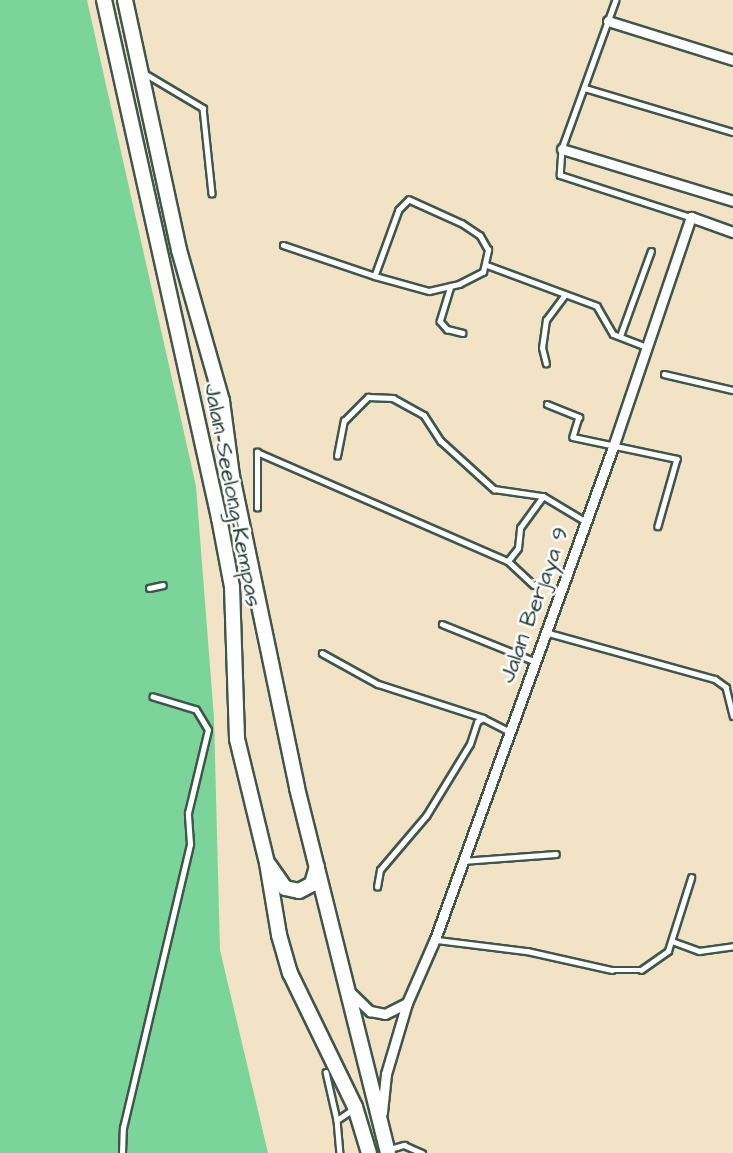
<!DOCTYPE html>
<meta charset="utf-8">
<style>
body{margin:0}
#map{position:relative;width:733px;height:1153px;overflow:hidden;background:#f2e3c7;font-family:"Architects Daughter",sans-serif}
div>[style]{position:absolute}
.green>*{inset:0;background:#7bd59b}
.roads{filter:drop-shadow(2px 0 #3f564a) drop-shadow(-2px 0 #3f564a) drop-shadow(0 2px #3f564a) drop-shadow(0 -2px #3f564a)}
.service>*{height:4.5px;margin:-2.25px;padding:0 2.25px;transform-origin:2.25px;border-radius:2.25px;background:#fff}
.minor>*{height:9px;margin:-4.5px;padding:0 4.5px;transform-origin:4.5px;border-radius:4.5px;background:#fff}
.primary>*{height:14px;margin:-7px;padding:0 7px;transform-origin:7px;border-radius:7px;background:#fff}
span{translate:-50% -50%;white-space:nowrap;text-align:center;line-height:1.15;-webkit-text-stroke:5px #fff;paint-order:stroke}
.street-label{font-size:23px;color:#1f3d34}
</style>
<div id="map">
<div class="green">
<div style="clip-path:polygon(0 0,87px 0,196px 486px,214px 718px,220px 950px,268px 1153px,0 1153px)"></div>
</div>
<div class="roads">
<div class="service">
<div style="left:616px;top:0;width:158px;rotate:109.9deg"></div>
<div style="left:562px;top:149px;width:26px;rotate:94deg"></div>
<div style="left:560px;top:175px;width:137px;rotate:17.9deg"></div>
<div style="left:144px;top:73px;width:69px;rotate:30.7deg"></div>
<div style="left:203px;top:108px;width:86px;rotate:84deg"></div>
<div style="left:585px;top:88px;width:154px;rotate:16.6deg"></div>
<div style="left:283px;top:245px;width:97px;rotate:18.6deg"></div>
<div style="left:375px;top:276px;width:56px;rotate:15.5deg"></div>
<div style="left:429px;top:291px;width:31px;rotate:-13deg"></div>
<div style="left:459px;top:284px;width:27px;rotate:-27deg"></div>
<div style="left:483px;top:272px;width:23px;rotate:-77deg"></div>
<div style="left:488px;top:250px;width:16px;rotate:-120deg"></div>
<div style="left:480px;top:236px;width:22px;rotate:-146deg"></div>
<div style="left:462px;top:224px;width:58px;rotate:-155.6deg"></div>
<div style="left:409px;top:200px;width:14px;rotate:135deg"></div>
<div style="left:399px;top:210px;width:70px;rotate:110deg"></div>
<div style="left:487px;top:265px;width:117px;rotate:20.4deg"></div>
<div style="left:597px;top:306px;width:32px;rotate:60deg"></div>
<div style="left:613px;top:334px;width:36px;rotate:21deg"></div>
<div style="left:451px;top:286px;width:37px;rotate:107deg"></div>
<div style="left:440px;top:321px;width:11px;rotate:49deg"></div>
<div style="left:447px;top:329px;width:16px;rotate:14deg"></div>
<div style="left:620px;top:336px;width:90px;rotate:-70deg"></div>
<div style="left:546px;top:364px;width:16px;rotate:-104deg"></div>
<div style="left:542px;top:348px;width:28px;rotate:-82deg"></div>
<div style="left:546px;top:320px;width:30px;rotate:-53deg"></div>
<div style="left:664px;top:374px;width:71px;rotate:13.1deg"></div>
<div style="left:547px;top:404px;width:35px;rotate:22deg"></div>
<div style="left:579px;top:417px;width:21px;rotate:107deg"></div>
<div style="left:573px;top:437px;width:106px;rotate:11.9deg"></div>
<div style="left:677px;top:459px;width:70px;rotate:105.8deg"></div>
<div style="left:337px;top:456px;width:36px;rotate:-79deg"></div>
<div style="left:344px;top:421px;width:34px;rotate:-45deg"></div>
<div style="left:368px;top:397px;width:25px;rotate:2deg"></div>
<div style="left:393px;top:398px;width:35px;rotate:29deg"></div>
<div style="left:424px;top:415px;width:31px;rotate:57deg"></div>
<div style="left:441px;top:441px;width:72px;rotate:42.2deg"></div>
<div style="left:494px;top:489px;width:49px;rotate:8.3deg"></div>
<div style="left:257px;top:508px;width:56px;rotate:-90deg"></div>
<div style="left:257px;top:452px;width:274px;rotate:23.5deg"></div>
<div style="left:508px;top:561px;width:16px;rotate:-52deg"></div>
<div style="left:518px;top:548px;width:20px;rotate:-84deg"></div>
<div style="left:520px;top:528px;width:39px;rotate:-54deg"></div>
<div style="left:543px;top:496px;width:49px;rotate:30.8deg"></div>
<div style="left:508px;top:561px;width:35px;rotate:43deg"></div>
<div style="left:149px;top:588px;width:14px;rotate:-12deg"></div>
<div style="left:442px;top:624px;width:99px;rotate:21.9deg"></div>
<div style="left:545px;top:632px;width:176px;rotate:15.5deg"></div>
<div style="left:715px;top:679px;width:14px;rotate:36deg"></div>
<div style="left:726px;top:687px;width:30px;rotate:76deg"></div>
<div style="left:322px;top:653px;width:64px;rotate:29deg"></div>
<div style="left:378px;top:684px;width:110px;rotate:17.9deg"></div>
<div style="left:462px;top:861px;width:94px;rotate:-4.3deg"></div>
<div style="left:377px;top:887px;width:17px;rotate:-80deg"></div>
<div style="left:380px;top:870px;width:71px;rotate:-49.6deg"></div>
<div style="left:426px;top:816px;width:84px;rotate:-58.6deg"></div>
<div style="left:470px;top:744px;width:23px;rotate:-72deg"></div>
<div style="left:477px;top:722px;width:7px;rotate:-34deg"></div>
<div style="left:483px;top:718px;width:28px;rotate:27deg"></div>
<div style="left:437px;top:940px;width:91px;rotate:7deg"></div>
<div style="left:527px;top:951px;width:87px;rotate:12.6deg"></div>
<div style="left:612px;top:970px;width:29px"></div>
<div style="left:641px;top:970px;width:33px;rotate:-35deg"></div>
<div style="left:668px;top:951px;width:77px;rotate:-72.5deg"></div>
<div style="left:672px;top:941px;width:29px;rotate:20deg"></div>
<div style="left:699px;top:951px;width:34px;rotate:-8deg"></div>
<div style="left:326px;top:1072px;width:49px;rotate:77.1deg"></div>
<div style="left:337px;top:1120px;width:18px;rotate:-34deg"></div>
<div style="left:337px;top:1120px;width:33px;rotate:85deg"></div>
<div style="left:390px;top:1149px;width:15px;rotate:-16deg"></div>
<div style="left:404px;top:1145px;width:20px;rotate:24deg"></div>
<div style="left:122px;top:1153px;width:25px;rotate:-88deg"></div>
<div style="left:123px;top:1128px;width:292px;rotate:-76.7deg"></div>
<div style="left:190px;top:844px;width:31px;rotate:-94deg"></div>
<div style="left:188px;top:813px;width:85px;rotate:-76.5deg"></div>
<div style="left:208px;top:730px;width:23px;rotate:-121deg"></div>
<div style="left:196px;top:710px;width:45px;rotate:-163.2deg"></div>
</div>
<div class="minor">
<div style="left:608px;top:21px;width:131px;rotate:17.3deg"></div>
<div style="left:562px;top:149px;width:179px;rotate:16.9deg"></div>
<div style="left:350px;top:992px;width:28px;rotate:44deg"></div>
<div style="left:370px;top:1011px;width:15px;rotate:11deg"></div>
<div style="left:385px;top:1014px;width:25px;rotate:-27deg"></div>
<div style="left:407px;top:1003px;width:74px;rotate:106.5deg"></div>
<div style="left:386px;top:1074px;width:39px;rotate:96deg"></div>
<div style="left:407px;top:1003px;width:70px;rotate:-66.4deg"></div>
<div style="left:435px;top:939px;width:523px;rotate:-70.11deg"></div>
<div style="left:613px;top:447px;width:243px;rotate:-71.3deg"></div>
<div style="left:691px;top:217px;width:45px;rotate:19.7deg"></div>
</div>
<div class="primary">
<div style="left:104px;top:0;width:531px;rotate:77.48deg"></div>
<div style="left:219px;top:518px;width:70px;rotate:79.3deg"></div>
<div style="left:232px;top:587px;width:152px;rotate:88.1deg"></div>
<div style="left:237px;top:739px;width:128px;rotate:76.4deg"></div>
<div style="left:267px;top:863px;width:73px;rotate:80.5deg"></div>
<div style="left:279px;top:935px;width:40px;rotate:74deg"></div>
<div style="left:290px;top:973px;width:149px;rotate:64.1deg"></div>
<div style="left:355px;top:1107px;width:48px;rotate:73.1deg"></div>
<div style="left:125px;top:0;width:256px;rotate:77.8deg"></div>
<div style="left:179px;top:250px;width:157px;rotate:74.1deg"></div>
<div style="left:222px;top:401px;width:76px;rotate:82.4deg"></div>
<div style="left:232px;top:476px;width:319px;rotate:78.2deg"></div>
<div style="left:297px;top:788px;width:376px;rotate:76deg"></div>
<div style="left:269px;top:865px;width:28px;rotate:55deg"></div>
<div style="left:285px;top:888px;width:14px;rotate:12deg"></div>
<div style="left:299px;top:891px;width:15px;rotate:-28deg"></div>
<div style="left:312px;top:884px;width:18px;rotate:-74deg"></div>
</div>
</div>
<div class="street-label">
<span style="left:233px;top:495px;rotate:79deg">Jalan Seelong–Kempas</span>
<span style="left:534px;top:605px;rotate:-70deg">Jalan Berjaya 9</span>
</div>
</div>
